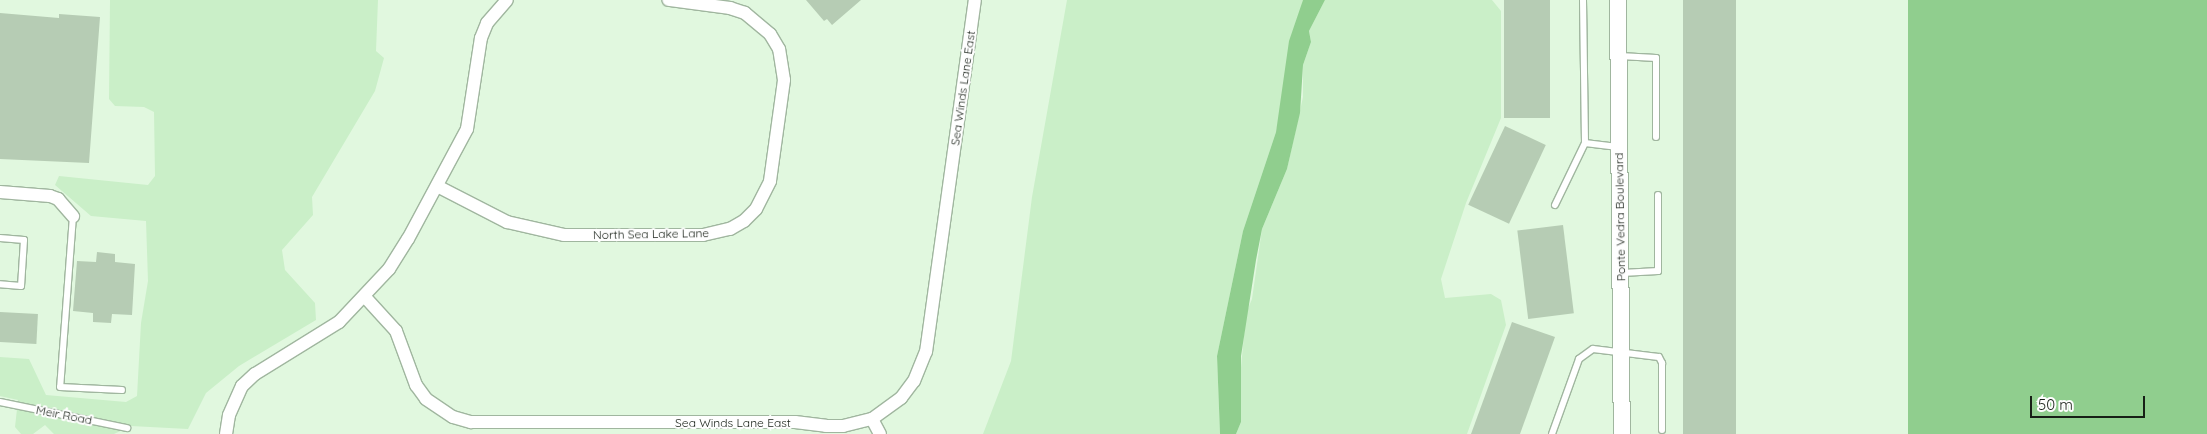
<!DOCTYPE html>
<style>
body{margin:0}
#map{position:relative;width:2207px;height:434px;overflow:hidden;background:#e1f8df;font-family:Quicksand,sans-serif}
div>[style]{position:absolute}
.green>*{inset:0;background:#caefc8}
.water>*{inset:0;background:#90ce8e;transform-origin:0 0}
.building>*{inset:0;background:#b6ccb4;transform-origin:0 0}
.roads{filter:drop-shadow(1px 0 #a0b69f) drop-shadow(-1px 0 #a0b69f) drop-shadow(0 1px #a0b69f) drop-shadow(0 -1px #a0b69f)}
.lane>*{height:6px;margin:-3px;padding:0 3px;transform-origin:3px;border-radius:3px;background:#fff}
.street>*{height:12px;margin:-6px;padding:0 6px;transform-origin:6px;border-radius:6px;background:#fff}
.secondary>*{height:16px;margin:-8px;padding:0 8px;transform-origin:8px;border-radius:8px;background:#fff}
span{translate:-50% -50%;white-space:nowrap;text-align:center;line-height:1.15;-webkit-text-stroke:4px #fefefe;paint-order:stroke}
.street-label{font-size:12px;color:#171f16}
.scale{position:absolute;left:2030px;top:396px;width:115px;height:22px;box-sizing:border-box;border:2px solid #171f16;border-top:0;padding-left:6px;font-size:15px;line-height:18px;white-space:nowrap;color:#171f16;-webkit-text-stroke:4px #fefefe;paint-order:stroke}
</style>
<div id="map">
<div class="green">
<div style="clip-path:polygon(110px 0,378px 0,376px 51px,384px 58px,375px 91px,312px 197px,313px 215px,282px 250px,285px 270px,315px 303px,316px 320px,239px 366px,206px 393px,188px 429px,131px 426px,114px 434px,54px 434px,45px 425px,33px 434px,21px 434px,15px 427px,18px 400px,0 396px,0 357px,29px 359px,46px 395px,126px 402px,137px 396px,141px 323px,148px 281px,146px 221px,91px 216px,55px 185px,59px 176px,148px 185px,155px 176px,154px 112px,144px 107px,115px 106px,109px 99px)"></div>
<div style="clip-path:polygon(1067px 0,1303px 0,1276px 132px,1243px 231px,1217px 356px,1220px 434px,983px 434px,1011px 361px,1032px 197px)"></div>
<div style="clip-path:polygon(1325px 0,1492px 0,1501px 11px,1501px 118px,1466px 203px,1441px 279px,1445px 298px,1491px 294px,1501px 300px,1506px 325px,1467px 434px,1236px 434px,1241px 422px,1238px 400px,1246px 313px,1252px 299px,1262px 229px,1287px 169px,1303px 97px,1303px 65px,1311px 42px,1309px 31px)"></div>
</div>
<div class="water">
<div style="clip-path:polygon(1303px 0,1325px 0,1309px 31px,1311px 42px,1303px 65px,1300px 113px,1287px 169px,1262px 229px,1256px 260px,1241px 356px,1241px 422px,1236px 434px,1220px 434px,1217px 356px,1243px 231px,1276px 132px,1289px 41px)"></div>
<div style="left:1908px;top:0;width:299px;height:434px"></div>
</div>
<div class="building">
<div style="clip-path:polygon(806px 0,861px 0,832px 25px,827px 19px,824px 21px)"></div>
<div style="left:1504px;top:0;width:46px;height:118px"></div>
<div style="left:1683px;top:0;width:53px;height:434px"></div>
<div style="clip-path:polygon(0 13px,59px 18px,59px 14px,100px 17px,89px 163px,0 159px)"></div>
<div style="left:1505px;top:126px;width:45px;height:87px;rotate:25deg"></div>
<div style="left:1563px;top:225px;width:89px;height:46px;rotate:83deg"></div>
<div style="clip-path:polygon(97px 252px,115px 254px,115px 262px,135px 264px,132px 315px,112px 314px,111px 323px,93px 322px,93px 313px,73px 311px,77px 261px,96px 262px)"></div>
<div style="left:0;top:312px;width:38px;height:30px;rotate:3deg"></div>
<div style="clip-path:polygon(1512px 322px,1555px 337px,1520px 434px,1471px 434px)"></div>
</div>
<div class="roads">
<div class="lane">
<div style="left:1620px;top:56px;width:36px;rotate:3deg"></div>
<div style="left:1656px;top:58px;width:79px;rotate:90deg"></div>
<div style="left:1585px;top:143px;width:33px;rotate:7deg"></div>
<div style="left:1555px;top:205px;width:69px;rotate:-64.2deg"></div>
<div style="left:1585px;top:143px;width:143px;rotate:-90.8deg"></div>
<div style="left:73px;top:216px;width:171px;rotate:94.3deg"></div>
<div style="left:60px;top:387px;width:62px;rotate:2.8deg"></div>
<div style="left:0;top:238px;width:24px;rotate:5deg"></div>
<div style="left:24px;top:240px;width:46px;rotate:93.7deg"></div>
<div style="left:21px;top:286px;width:21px;rotate:-175deg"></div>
<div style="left:1622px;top:273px;width:36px;rotate:-3deg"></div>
<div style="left:1658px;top:271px;width:76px;rotate:-90deg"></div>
<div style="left:0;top:402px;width:130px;rotate:11.6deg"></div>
<div style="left:1552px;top:434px;width:80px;rotate:-70.2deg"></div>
<div style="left:1579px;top:359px;width:17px;rotate:-36deg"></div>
<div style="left:1593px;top:349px;width:66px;rotate:6.9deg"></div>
<div style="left:1659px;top:357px;width:7px;rotate:63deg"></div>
<div style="left:1662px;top:363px;width:67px;rotate:90deg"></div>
</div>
<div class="street">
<div style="left:437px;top:186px;width:79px;rotate:27.2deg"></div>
<div style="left:507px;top:222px;width:58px;rotate:12.8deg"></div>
<div style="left:564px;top:235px;width:139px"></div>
<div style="left:703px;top:235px;width:28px;rotate:-13deg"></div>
<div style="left:730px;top:229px;width:16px;rotate:-30deg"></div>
<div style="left:744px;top:221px;width:17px;rotate:-45deg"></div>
<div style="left:756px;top:209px;width:31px;rotate:-63deg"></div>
<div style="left:770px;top:181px;width:102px;rotate:-82.1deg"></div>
<div style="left:784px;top:80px;width:31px;rotate:-99deg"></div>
<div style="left:779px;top:49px;width:17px;rotate:-121deg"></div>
<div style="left:770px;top:34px;width:33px;rotate:-140deg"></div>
<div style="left:745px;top:13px;width:16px;rotate:-162deg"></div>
<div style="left:730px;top:8px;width:62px;rotate:-172.5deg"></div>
<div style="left:0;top:192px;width:50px;rotate:4.6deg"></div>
<div style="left:50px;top:196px;width:9px;rotate:21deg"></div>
<div style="left:58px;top:199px;width:23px;rotate:49deg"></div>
<div style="left:365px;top:297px;width:46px;rotate:47.6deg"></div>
<div style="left:396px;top:331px;width:58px;rotate:69.7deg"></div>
<div style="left:416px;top:385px;width:17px;rotate:54deg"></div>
<div style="left:426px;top:399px;width:32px;rotate:34deg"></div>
<div style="left:453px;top:417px;width:19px;rotate:16deg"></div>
<div style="left:471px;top:422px;width:324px"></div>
<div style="left:795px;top:422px;width:31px;rotate:7deg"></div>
<div style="left:826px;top:426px;width:17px"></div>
<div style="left:843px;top:426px;width:30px;rotate:-14deg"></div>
<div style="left:872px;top:419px;width:36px;rotate:-36deg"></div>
<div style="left:901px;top:398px;width:21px;rotate:-53deg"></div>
<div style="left:914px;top:381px;width:31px;rotate:-68deg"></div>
<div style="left:926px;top:352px;width:355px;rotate:-82.1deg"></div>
<div style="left:872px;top:419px;width:17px;rotate:62deg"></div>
<div style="left:226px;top:434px;width:19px;rotate:-81deg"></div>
<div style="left:229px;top:415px;width:32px;rotate:-66deg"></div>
<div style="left:242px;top:386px;width:18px;rotate:-43deg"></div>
<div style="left:255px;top:374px;width:99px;rotate:-31.8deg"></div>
<div style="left:339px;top:322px;width:73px;rotate:-46.7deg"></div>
<div style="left:389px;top:269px;width:36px;rotate:-58deg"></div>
<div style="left:408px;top:239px;width:125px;rotate:-61.8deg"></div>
<div style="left:467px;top:129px;width:92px;rotate:-81.3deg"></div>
<div style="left:481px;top:38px;width:16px;rotate:-68deg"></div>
<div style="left:487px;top:23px;width:30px;rotate:-49deg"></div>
</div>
<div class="secondary">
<div style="left:1618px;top:0;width:434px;rotate:89.5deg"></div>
</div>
</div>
<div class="street-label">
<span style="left:963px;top:88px;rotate:-82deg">Sea Winds Lane East</span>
<span style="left:1620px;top:217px;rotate:-91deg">Ponte Vedra Boulevard</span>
<span style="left:651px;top:234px;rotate:-1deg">North Sea Lake Lane</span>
<span style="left:64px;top:415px;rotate:11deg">Meir Road</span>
<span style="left:733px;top:423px">Sea Winds Lane East</span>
</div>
<div class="scale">50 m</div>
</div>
